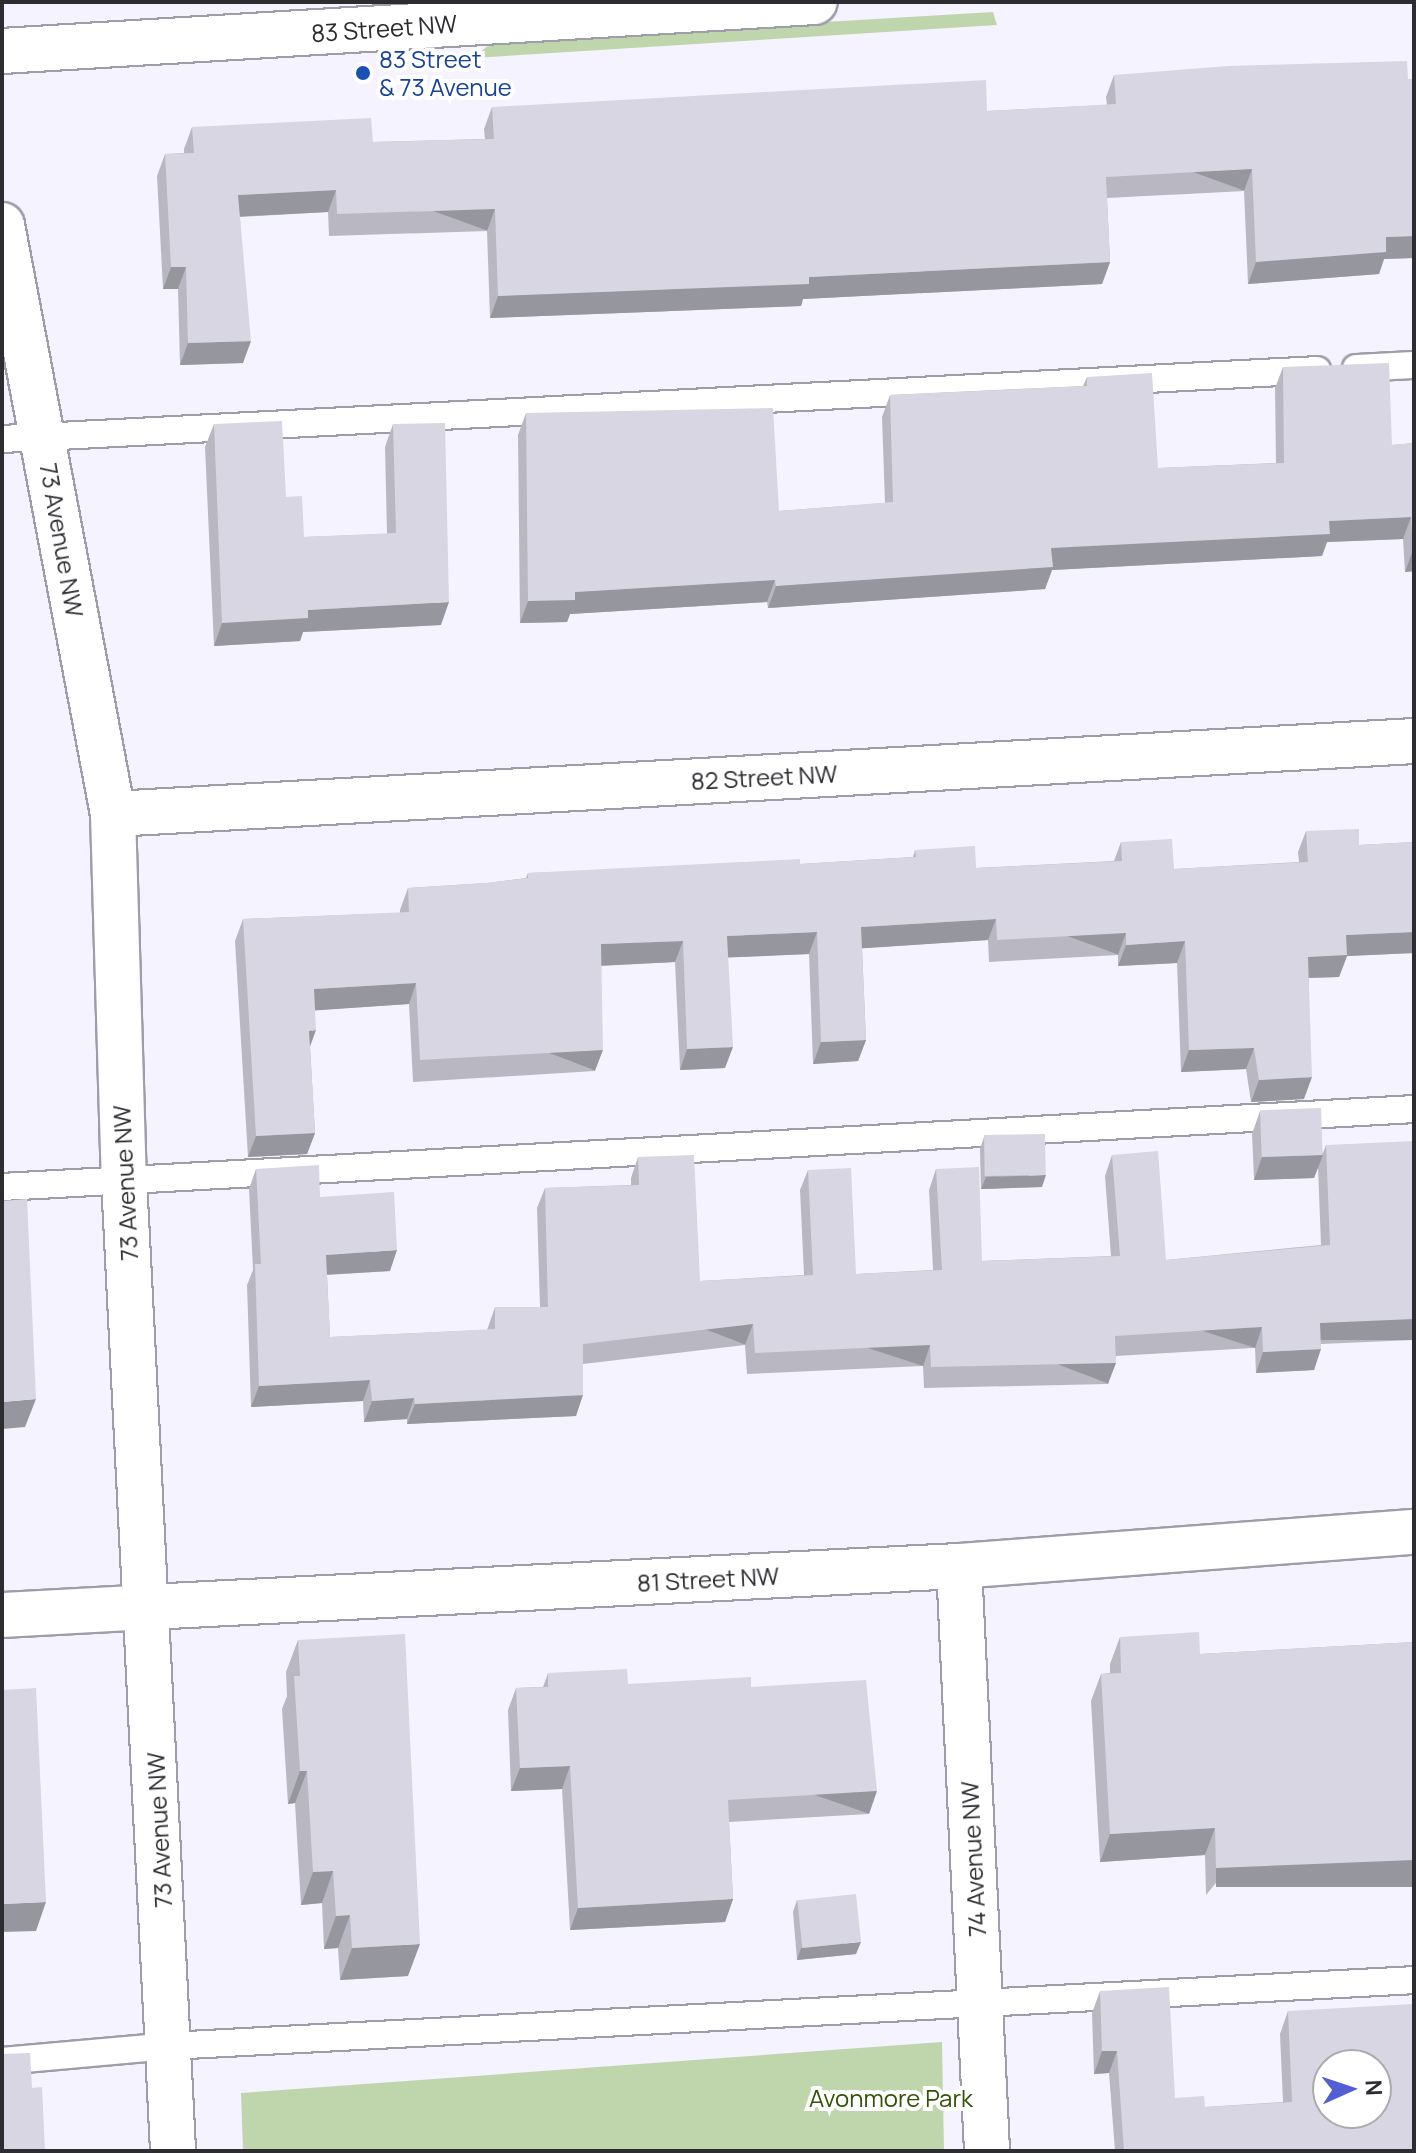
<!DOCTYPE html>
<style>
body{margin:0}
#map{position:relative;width:1416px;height:2153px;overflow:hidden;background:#f4f3ff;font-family:Manrope,sans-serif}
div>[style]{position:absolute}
.green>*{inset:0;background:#bfd6ad}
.roads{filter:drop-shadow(2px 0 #9e9da9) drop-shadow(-2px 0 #9e9da9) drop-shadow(0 2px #9e9da9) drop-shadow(0 -2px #9e9da9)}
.service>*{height:26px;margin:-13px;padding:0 13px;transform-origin:13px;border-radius:13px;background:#fff}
.minor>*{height:44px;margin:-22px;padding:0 22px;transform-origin:22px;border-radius:22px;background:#fff}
.tertiary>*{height:44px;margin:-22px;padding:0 22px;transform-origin:22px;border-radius:22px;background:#fff}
.secondary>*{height:44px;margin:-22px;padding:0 22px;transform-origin:22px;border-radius:22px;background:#fff}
.wall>*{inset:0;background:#b9b8c2}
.shaded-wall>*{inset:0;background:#96969e;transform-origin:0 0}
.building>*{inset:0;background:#d7d6e2;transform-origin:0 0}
.dots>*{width:22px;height:22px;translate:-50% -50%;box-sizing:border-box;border:4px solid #fff;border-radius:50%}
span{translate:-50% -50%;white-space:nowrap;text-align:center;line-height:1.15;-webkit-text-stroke:8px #fff;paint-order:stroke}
.street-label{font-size:24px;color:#2d2c31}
.transit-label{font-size:24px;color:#164399}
.left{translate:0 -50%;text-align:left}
.park-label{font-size:24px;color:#325207}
.frame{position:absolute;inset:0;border:4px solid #2d2c31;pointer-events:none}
.north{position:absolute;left:1312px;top:2049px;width:80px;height:80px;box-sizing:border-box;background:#fff;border:2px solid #ababad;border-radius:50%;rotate:87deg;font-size:22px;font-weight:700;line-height:32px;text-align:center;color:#2d2c31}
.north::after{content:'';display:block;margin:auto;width:28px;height:36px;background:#525ed4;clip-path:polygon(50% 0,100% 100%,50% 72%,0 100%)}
</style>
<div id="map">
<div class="green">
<div style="clip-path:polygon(993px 12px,997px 25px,474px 58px,486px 47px,508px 41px)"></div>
<div style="clip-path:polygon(942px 2042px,944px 2151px,243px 2151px,241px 2093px)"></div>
</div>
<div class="roads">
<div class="service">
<div style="left:1356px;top:368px;width:58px;rotate:-3deg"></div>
<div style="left:2px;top:439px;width:1317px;rotate:-3deg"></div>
<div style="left:2px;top:1187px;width:1414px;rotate:-3.16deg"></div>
<div style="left:2px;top:2061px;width:168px;rotate:-5.1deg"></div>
<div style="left:169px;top:2046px;width:1247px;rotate:-3.03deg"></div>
</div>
<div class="minor">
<div style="left:113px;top:814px;width:1303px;rotate:-3.21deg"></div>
<div style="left:959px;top:1566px;width:586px;rotate:87.26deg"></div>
<div style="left:2px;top:1615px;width:147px;rotate:-3.1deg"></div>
</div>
<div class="tertiary">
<div style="left:2px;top:225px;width:599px;rotate:79.33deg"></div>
<div style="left:113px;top:814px;width:365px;rotate:88.3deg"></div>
<div style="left:124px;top:1179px;width:973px;rotate:87.11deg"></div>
<div style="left:149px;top:1607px;width:811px;rotate:-2.9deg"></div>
<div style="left:959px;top:1566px;width:456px;rotate:-4.3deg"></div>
</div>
<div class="secondary">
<div style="left:2px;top:51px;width:814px;rotate:-3.45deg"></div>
</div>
</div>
<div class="wall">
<div style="clip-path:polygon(1114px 75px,1414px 79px,1414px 258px,1384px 259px,1379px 274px,1248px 284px,1244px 191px,1107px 198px,1110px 262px,1102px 284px,803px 299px,801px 306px,490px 318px,487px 231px,329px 236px,328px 212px,240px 217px,243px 363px,180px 365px,178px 289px,163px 289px,157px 176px,165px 154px,184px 153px,184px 149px,192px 127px,373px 142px,485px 139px,484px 129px,492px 107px,987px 111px,1107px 105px,1106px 97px)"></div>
<div style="clip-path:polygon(1283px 367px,1392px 445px,1414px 443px,1414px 571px,1405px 572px,1403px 539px,1327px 542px,1322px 556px,1052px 570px,1045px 589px,768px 608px,767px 602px,570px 614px,567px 622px,520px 623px,518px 435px,526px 413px,779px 511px,885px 503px,882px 417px,890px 395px,1083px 386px,1087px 377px,1158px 468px,1276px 463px,1275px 388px)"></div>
<div style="clip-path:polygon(214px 424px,286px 497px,304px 537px,387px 534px,385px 447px,393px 424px,441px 625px,303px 632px,300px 641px,214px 646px,205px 447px)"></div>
<div style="clip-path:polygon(1306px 831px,1359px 845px,1414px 842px,1414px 953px,1347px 956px,1339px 977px,1309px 978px,1304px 1099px,1251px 1102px,1246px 1069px,1181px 1072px,1177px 963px,1118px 966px,1118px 955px,989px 962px,988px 940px,862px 948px,866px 1040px,858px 1061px,813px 1064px,809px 954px,728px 957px,725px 1068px,680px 1070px,675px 962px,601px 966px,595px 1071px,413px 1082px,409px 1004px,315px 1010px,310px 1046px,315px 1133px,307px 1154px,248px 1157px,235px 941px,243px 919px,400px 913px,400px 910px,408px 888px,486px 883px,526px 878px,528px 873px,800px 864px,913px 857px,915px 850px,976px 868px,1114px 861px,1121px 842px,1174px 869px,1299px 862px,1298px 852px)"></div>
<div style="clip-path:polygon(1260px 1111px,1323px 1153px,1326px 1145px,1414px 1340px,1321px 1344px,1314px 1370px,1256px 1373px,1255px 1348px,1116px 1356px,1108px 1384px,924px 1388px,923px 1366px,747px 1374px,745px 1345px,583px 1364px,576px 1416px,407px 1424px,407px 1419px,364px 1422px,363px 1401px,251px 1407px,247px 1285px,253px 1270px,249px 1189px,256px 1169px,320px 1197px,390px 1271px,327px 1275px,330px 1337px,487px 1330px,495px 1307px,540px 1307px,537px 1208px,545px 1188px,631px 1185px,631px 1178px,638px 1157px,700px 1281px,804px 1275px,800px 1190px,808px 1170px,856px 1274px,933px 1270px,929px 1190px,936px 1169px,982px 1261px,1111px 1256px,1105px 1176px,1112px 1155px,1166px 1260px,1321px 1245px,1318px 1167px,1314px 1178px,1254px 1180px,1252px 1134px)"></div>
<div style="clip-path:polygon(984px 1137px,1042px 1187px,981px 1189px,980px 1149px)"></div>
<div style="clip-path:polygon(1120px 1637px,1200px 1654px,1414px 1642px,1206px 1895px,1205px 1855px,1100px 1862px,1091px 1701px,1101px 1674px,1110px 1673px,1110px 1664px)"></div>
<div style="clip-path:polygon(298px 1640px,408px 1976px,340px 1980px,338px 1948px,324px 1949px,322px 1903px,301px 1905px,295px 1803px,288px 1804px,282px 1709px,287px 1696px,286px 1672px)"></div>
<div style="clip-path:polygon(548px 1673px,628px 1684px,751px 1687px,869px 1814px,729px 1822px,733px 1899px,725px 1922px,570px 1930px,562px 1789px,511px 1791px,508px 1710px,516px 1688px,543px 1687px)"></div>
<div style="clip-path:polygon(797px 1900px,856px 1954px,797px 1960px,793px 1912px)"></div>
<div style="clip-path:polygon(1100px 1991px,1175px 2098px,1205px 2107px,1283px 2102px,1280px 2034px,1288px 2011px,1414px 2151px,1115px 2151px,1109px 2073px,1094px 2074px,1092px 2013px)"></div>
</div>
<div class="shaded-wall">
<div style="left:1252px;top:169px;width:23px;height:146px;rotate:110deg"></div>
<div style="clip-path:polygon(336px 190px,328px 212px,230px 217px,238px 195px)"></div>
<div style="left:495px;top:209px;width:23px;height:158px;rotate:110deg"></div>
<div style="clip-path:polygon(1414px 236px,1414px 258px,1384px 259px,1379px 274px,1248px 284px,1256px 262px,1386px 237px)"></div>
<div style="clip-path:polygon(1110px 262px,1102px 284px,803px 299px,801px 306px,490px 318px,498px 296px,809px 277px)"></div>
<div style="clip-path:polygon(171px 267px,186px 267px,178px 289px,163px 289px)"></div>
<div style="clip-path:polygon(251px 341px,243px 363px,180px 365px,188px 343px)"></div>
<div style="clip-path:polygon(1411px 517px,1403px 539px,1327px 542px,1322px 556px,1052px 570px,1045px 589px,768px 608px,776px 586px,1051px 548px,1329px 521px)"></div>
<div style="clip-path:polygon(1413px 550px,1414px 550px,1414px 571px,1405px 572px)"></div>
<div style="clip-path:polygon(775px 580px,767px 602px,570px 614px,567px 622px,520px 623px,528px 601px,575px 592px)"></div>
<div style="clip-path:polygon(449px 602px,441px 625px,303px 632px,300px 641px,214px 646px,222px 623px,308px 610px)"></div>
<div style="clip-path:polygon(996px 919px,988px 940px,853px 949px,861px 927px)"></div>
<div style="clip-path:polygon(817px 932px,809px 954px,719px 958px,727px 936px)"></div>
<div style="clip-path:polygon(1414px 932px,1414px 953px,1347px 956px,1339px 977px,1300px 978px,1308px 957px,1346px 935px)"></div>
<div style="left:1126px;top:933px;width:23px;height:129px;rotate:110deg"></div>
<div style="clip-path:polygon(683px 941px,675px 962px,593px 966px,601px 944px)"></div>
<div style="clip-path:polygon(1185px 941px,1177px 963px,1118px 966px,1126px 945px)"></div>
<div style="clip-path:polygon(416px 983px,409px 1004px,307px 1011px,314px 989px)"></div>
<div style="clip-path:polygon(316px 1030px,308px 1052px,309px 1031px)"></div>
<div style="clip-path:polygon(866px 1040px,858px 1061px,813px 1064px,821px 1042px)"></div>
<div style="clip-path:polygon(733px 1047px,725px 1068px,680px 1070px,687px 1049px)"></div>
<div style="clip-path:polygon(1254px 1048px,1246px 1069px,1181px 1072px,1189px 1050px)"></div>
<div style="left:603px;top:1050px;width:22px;height:183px;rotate:111deg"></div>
<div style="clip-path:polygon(1312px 1077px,1304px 1099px,1251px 1102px,1259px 1080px)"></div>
<div style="clip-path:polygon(315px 1133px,307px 1154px,248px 1157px,256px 1136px)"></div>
<div style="clip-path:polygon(1323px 1155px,1314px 1178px,1254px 1180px,1262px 1157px)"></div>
<div style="clip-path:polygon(1046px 1175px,1042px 1187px,981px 1189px,986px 1177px)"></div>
<div style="clip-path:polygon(397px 1250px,390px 1271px,319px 1275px,326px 1255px)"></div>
<div style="left:1414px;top:1319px;width:21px;height:94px;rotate:90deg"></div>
<div style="left:753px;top:1324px;width:22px;height:171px;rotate:111deg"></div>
<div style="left:1262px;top:1327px;width:22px;height:147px;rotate:108deg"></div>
<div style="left:930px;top:1345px;width:22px;height:175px;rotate:108deg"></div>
<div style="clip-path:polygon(1321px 1349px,1314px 1370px,1256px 1373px,1263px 1352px)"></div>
<div style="left:1116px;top:1363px;width:22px;height:185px;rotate:111deg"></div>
<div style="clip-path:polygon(370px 1380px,363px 1401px,251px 1407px,259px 1386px)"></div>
<div style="clip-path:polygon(583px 1395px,576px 1416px,407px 1424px,415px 1404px)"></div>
<div style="clip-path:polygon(414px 1398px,407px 1419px,364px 1422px,372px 1401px)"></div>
<div style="clip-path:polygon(36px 1399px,25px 1427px,2px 1429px,2px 1402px)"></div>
<div style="clip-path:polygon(570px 1766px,562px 1789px,511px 1791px,520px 1768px)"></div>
<div style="clip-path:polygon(300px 1771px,307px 1771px,295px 1803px,288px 1804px)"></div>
<div style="left:877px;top:1791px;width:24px;height:149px;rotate:109deg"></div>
<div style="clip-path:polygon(1215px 1828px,1205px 1855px,1100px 1862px,1110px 1834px)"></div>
<div style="left:1414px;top:1860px;width:27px;height:198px;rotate:90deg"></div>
<div style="clip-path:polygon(333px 1871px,322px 1903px,301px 1905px,313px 1872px)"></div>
<div style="clip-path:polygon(733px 1899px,725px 1922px,570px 1930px,578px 1908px)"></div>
<div style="clip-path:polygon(46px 1902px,36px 1931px,2px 1932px,2px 1904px)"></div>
<div style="clip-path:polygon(350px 1915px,338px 1948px,324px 1949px,336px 1916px)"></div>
<div style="clip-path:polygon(861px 1942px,856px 1954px,797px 1960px,801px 1948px)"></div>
<div style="clip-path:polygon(420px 1944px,408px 1976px,340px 1980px,352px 1948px)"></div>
<div style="clip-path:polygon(1102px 2051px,1117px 2051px,1109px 2073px,1094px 2074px)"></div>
</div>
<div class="building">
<div style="clip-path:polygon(1407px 61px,1408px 79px,1414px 79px,1414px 236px,1386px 237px,1386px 252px,1256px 262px,1252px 169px,1106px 177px,1110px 262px,809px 277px,809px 284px,498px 296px,495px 209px,337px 214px,336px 190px,238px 195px,251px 341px,188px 343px,186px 267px,171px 267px,165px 154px,194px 153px,192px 127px,371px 118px,373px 142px,494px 139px,492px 107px,986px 80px,987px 111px,1116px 104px,1114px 75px,1228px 66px)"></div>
<div style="clip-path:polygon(1389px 363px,1392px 445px,1414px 443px,1414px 550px,1413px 550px,1411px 517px,1329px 521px,1330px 534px,1051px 548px,1053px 567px,776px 586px,775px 580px,575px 592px,575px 600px,528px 601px,526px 413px,773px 408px,779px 511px,893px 502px,890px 395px,1087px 386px,1087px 377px,1152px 373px,1158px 468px,1284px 463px,1283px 367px)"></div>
<div style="clip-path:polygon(282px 421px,286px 497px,302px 496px,304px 537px,396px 533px,393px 424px,445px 423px,449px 602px,308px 610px,308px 618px,222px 623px,214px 424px)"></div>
<div style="clip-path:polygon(1359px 829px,1359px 845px,1414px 842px,1414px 932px,1346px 935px,1347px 955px,1308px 957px,1312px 1077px,1259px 1080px,1254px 1048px,1189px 1050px,1185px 941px,1126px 945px,1126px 933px,997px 940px,996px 919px,861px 927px,866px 1040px,821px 1042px,817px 932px,727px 936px,733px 1047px,687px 1049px,683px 941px,601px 944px,603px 1050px,420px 1060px,416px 983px,314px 989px,316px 1030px,309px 1031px,315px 1133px,256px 1136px,243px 919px,409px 912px,408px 888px,486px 883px,528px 878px,528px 873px,800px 859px,800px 864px,916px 857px,915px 850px,975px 846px,976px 868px,1122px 861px,1121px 842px,1172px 839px,1174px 869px,1308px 862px,1306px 831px)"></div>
<div style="left:1321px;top:1108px;width:47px;height:61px;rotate:88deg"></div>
<div style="left:1045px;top:1134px;width:41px;height:61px;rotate:89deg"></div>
<div style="clip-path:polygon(1414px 1141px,1414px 1319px,1320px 1323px,1321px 1349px,1263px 1352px,1262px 1327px,1115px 1336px,1116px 1363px,931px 1367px,930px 1345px,755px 1353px,753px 1324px,583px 1344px,583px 1395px,415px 1404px,414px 1398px,372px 1401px,370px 1380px,259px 1386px,255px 1264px,261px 1264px,256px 1169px,319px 1165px,320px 1197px,394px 1192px,397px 1250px,326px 1255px,330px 1337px,495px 1329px,495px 1307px,548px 1307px,545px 1188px,639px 1185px,638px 1157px,694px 1155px,700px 1281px,813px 1275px,808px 1170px,851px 1168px,856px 1274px,942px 1270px,936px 1169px,979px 1167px,982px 1261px,1120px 1256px,1112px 1155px,1158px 1151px,1166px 1260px,1330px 1245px,1326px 1145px)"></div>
<div style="clip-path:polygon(27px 1199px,36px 1399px,2px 1402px,2px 1201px)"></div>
<div style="clip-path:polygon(1199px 1632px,1200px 1654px,1414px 1642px,1414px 1860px,1216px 1868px,1215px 1828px,1110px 1834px,1101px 1674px,1121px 1673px,1120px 1637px)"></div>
<div style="clip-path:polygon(405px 1634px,420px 1944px,352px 1948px,350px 1915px,336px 1916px,333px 1871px,313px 1872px,307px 1771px,300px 1771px,294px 1676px,300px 1676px,298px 1640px)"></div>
<div style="clip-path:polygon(627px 1669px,628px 1684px,751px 1677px,751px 1687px,866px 1680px,877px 1791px,728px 1800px,733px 1899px,578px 1908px,570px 1766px,520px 1768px,516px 1688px,548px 1687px,548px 1673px)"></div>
<div style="clip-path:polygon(36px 1688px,46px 1902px,2px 1904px,2px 1690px)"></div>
<div style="left:856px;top:1894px;width:48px;height:59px;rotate:84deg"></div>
<div style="clip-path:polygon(evenodd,1169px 1987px,1175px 2098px,1204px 2096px,1205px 2107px,1292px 2102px,1288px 2011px,1414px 2004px,1414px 2151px,1124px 2151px,1117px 2051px,1102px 2051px,1100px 1991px,1169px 1987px,1328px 2065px,1376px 2065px,1376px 2113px,1328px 2113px,1328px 2065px)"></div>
<div style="clip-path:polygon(30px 2053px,32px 2088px,42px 2087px,45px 2151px,2px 2151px,2px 2054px)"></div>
</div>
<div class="dots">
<div style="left:363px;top:73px;background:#1a4fb4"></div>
</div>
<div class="street-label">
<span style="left:384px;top:28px;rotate:-4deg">83 Street NW</span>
<span style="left:62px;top:540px;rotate:80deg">73 Avenue NW</span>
<span style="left:764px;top:777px;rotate:-3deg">82 Street NW</span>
<span style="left:125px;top:1183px;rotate:-93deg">73 Avenue NW</span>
<span style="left:708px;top:1579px;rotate:-3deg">81 Street NW</span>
<span style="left:159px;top:1830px;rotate:-93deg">73 Avenue NW</span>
<span style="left:973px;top:1859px;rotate:-93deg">74 Avenue NW</span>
</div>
<div class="transit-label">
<span class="left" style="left:379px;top:73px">83 Street<br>&amp; 73 Avenue</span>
</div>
<div class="park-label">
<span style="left:891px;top:2098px">Avonmore Park</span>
</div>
<div class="frame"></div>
<div class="north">N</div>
</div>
